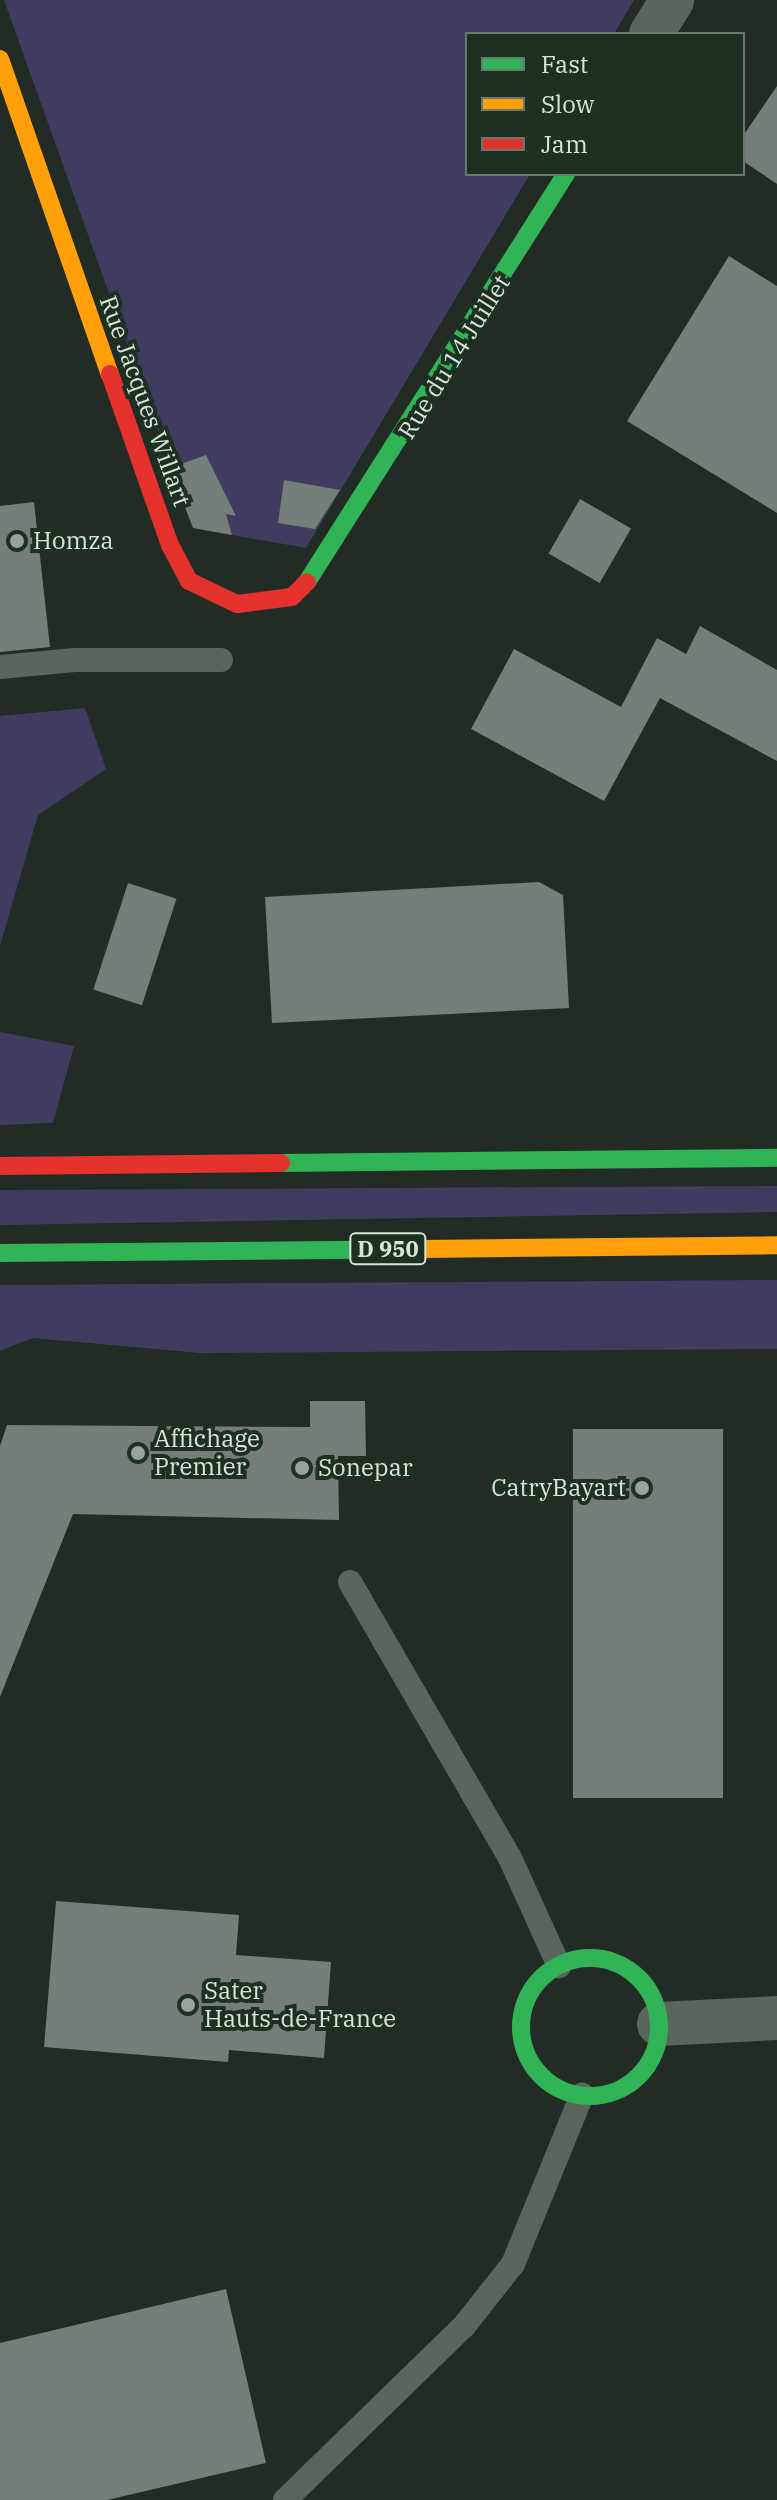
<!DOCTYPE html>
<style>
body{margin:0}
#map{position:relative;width:777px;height:2500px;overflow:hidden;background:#222c25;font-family:"IBM Plex Serif",serif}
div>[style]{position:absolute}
.green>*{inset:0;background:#403c5f}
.building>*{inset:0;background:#757e78;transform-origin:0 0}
.lane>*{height:24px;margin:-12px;padding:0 12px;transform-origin:12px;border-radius:12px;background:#5c645e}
.street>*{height:44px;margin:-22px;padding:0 22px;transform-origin:22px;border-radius:22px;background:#5c645e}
.fast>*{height:18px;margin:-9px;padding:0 9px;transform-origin:9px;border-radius:9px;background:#30b455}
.fast>.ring{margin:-9px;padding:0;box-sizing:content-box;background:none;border:18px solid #30b455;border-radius:50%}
.slow>*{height:18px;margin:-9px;padding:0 9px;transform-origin:9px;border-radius:9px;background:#ff9f0a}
.jam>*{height:18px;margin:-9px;padding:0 9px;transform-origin:9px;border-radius:9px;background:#e5322d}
.dots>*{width:22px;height:22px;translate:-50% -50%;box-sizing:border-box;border:4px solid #1d3123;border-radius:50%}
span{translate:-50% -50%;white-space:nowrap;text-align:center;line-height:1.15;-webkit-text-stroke:8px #1d3123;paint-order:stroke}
.shield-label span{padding:2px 6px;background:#1d3123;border:2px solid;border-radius:6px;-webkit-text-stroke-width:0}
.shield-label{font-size:22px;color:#d8e4db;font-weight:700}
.street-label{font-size:24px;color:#d8e4db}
.poi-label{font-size:24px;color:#d8e4db}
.left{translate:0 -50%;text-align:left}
.right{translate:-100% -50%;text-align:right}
.legend{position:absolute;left:465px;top:32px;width:280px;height:144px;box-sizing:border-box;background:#1d3123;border:2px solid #68796d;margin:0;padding:10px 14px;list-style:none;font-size:24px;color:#d8e4db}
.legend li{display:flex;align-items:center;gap:16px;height:40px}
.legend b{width:40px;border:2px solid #68796d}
</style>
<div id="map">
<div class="green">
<div style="clip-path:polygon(4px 0,634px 0,614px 34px,467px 34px,467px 174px,530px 174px,306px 548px,193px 528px)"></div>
<div style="clip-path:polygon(85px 708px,106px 769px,38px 815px,0 946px,0 716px)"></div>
<div style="clip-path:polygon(0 1032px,74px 1046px,53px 1123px,0 1125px)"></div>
<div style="clip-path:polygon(777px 1186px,777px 1212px,0 1225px,0 1190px)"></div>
<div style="clip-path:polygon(777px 1280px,777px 1349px,200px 1353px,33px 1338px,0 1351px,0 1285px)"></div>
</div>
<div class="building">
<div style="clip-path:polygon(777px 86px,777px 184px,743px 161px,743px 136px)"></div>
<div style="clip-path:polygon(729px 256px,777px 286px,777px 513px,627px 421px)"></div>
<div style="clip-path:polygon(206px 455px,236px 516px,226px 514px,232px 535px,193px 528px,170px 468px)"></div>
<div style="clip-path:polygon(284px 480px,340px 490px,315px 529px,278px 523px)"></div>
<div style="left:580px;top:499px;width:59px;height:63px;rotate:30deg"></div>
<div style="clip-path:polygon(34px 502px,50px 647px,0 652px,0 506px)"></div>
<div style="clip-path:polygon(700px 626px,777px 670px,777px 761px,660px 698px,604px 801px,471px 729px,514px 649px,621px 707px,657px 638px,686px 654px)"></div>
<div style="clip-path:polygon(539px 882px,563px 895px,569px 1008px,272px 1023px,265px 897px)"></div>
<div style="left:128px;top:883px;width:51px;height:112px;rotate:18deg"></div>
<div style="clip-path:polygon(310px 1401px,365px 1401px,366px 1456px,338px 1456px,339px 1520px,73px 1514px,0 1697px,0 1446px,7px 1425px,310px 1427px)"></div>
<div style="left:573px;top:1429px;width:150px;height:369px"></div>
<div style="clip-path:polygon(56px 1901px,239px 1915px,236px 1955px,331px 1962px,324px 2058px,229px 2050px,228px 2062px,44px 2047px)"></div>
<div style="clip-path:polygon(226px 2289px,266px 2463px,107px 2500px,0 2500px,0 2343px)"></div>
</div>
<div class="lane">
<div style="left:0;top:667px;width:75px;rotate:-5.3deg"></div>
<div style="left:75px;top:660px;width:146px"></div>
<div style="left:350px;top:1582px;width:319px;rotate:59.9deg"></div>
<div style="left:510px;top:1858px;width:119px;rotate:65.6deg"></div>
<div style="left:285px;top:2500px;width:250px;rotate:-44.2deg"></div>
<div style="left:464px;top:2326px;width:79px;rotate:-51.7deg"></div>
<div style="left:513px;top:2264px;width:183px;rotate:-67.8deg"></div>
</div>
<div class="street">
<div style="left:651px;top:34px;width:40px;rotate:-58deg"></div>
<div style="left:659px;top:2024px;width:118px;rotate:-2.9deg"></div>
</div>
<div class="fast">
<div style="left:307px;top:582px;width:483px;rotate:-57.6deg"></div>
<div style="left:281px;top:1163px;width:496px;rotate:-0.6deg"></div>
<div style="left:0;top:1253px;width:421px;rotate:-0.5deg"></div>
<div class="ring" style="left:521px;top:1958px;width:120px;height:120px"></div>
</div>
<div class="slow">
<div style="left:0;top:59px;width:334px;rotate:70.8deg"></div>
<div style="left:421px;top:1249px;width:356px;rotate:-0.6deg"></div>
</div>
<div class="jam">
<div style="left:110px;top:374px;width:181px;rotate:70.7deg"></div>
<div style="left:170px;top:545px;width:41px;rotate:62.2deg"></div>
<div style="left:189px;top:581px;width:53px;rotate:25.6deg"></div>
<div style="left:237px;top:604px;width:55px;rotate:-7.3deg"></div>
<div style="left:292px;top:597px;width:21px;rotate:-45deg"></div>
<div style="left:0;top:1166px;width:281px;rotate:-0.6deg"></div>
</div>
<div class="dots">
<div style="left:17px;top:541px;background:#98a49b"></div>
<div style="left:138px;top:1453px;background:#98a49b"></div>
<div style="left:302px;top:1468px;background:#98a49b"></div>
<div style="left:642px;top:1488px;background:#98a49b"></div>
<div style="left:188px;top:2005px;background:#98a49b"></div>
</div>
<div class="shield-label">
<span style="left:388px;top:1249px">D 950</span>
</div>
<div class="street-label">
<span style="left:454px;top:357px;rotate:-58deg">Rue du 14 Juillet</span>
<span style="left:145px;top:401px;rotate:70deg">Rue Jacques Willart</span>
</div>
<div class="poi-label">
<span class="left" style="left:33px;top:541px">Homza</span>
<span class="left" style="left:154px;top:1453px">Affichage<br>Premier</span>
<span class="left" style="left:318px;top:1468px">Sonepar</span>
<span class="right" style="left:626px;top:1488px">CatryBayart</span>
<span class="left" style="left:204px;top:2005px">Sater<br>Hauts-de-France</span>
</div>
<ul class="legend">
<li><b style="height:10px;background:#30b455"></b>Fast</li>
<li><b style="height:10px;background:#ff9f0a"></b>Slow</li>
<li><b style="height:10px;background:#e5322d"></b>Jam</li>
</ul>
</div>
